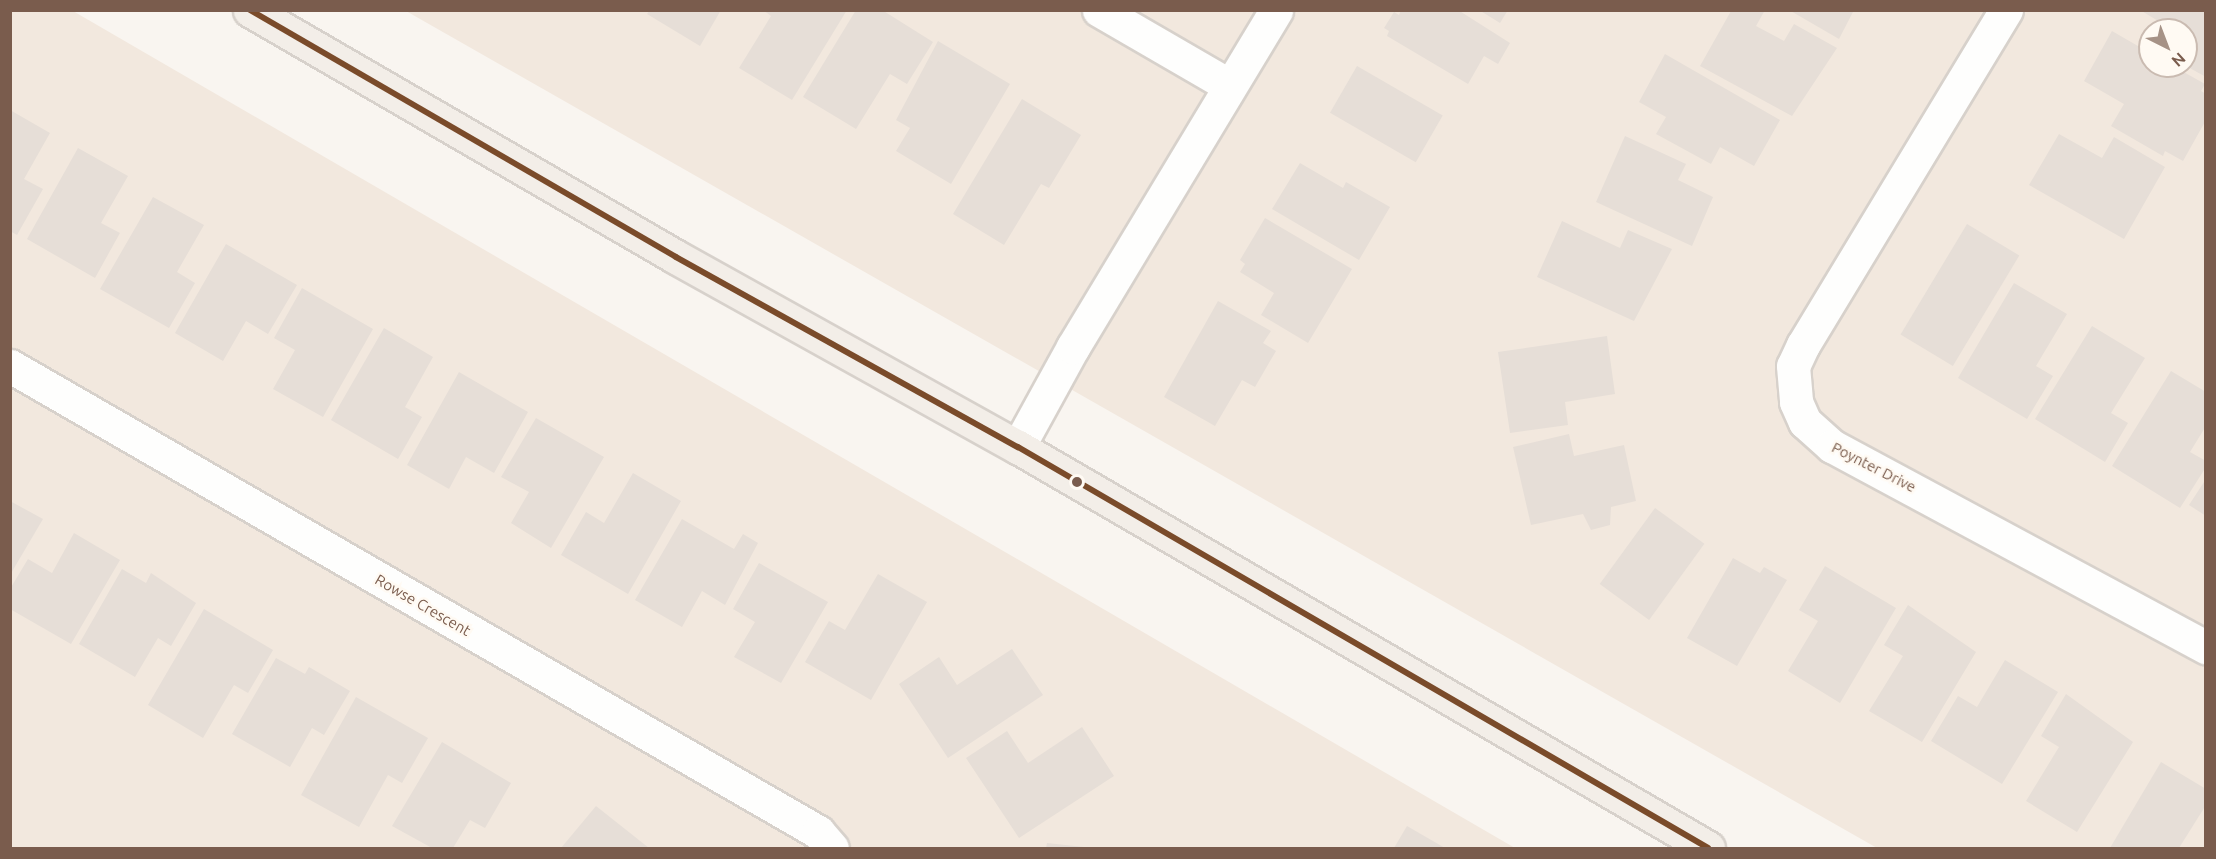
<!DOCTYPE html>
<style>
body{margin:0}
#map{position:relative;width:2216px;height:859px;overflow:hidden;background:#f9f5f0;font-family:Ubuntu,sans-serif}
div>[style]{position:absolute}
.residential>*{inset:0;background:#f2e8de}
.building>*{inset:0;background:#e6ded7;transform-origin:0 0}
.roads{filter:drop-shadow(2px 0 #d7d1cb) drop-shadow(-2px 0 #d7d1cb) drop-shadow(0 2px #d7d1cb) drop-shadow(0 -2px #d7d1cb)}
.minor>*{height:33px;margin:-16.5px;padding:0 16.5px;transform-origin:16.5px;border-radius:16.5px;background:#fefefd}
.major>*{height:33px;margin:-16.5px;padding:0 16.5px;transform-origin:16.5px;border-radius:16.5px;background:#f3eee8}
.bus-1>*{height:6px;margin:-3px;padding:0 3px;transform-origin:3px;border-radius:3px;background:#7a4b2a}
.dots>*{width:16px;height:16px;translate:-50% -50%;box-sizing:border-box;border:3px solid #fffaf3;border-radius:50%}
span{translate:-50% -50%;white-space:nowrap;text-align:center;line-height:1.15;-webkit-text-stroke:5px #fffaf3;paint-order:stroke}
.street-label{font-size:15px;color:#7a5c4d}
.frame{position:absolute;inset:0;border:12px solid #7a5c4d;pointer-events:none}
.north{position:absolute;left:2138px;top:18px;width:60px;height:60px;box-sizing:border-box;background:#fffaf3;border:2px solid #cabbb1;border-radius:50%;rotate:138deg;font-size:16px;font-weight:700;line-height:24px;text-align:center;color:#7a5c4d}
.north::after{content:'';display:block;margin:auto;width:21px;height:27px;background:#a69286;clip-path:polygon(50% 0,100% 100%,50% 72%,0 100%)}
</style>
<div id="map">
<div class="residential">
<div style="clip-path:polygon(10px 11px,73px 11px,1515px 848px,11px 848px)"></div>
<div style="clip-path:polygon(evenodd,406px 11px,2205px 11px,2205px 848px,1877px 848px,406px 11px,2150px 30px,2186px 30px,2186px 66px,2150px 66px,2150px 30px)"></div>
</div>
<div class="building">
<div style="clip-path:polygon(650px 10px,721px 10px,700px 46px,647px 14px)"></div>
<div style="clip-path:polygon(763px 10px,847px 10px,792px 100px,739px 68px,771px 16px)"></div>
<div style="clip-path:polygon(856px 10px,882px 10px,933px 42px,907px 84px,890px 74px,856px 129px,803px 97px)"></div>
<div style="clip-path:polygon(1401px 10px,1458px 10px,1510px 43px,1498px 64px,1484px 56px,1468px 84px,1387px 36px,1389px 31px,1384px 28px,1394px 12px,1399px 15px)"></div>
<div style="clip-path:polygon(1479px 10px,1508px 10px,1500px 23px)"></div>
<div style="clip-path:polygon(1736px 10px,1765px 10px,1756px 26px,1784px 41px,1794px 24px,1837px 48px,1792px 116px,1700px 66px,1731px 11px)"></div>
<div style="clip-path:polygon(1789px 10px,1854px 10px,1839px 39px)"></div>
<div style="clip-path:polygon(2140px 10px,2206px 10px,2206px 77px,2186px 66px,2186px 30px,2173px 30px)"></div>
<div style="clip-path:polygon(2112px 31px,2150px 53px,2150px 66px,2173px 66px,2205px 84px,2201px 91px,2206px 94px,2206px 120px,2183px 161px,2165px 151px,2163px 156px,2111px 126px,2124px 104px,2084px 81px)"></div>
<div style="clip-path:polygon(938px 41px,1010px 84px,951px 184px,896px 151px,910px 128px,896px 120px)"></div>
<div style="clip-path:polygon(1665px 54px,1780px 120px,1754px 166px,1720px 147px,1711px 164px,1656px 134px,1666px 117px,1639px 102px)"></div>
<div style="left:1357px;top:66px;width:99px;height:54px;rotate:30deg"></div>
<div style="clip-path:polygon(1022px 99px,1081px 135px,1049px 188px,1041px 184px,1004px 245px,953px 214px)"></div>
<div style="clip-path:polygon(10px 110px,50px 133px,24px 179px,43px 189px,17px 235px,10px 231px)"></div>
<div style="clip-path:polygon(2059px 134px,2102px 158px,2114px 137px,2165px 167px,2124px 239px,2029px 185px)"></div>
<div style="clip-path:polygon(1625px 136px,1686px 164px,1678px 180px,1713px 197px,1692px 246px,1596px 202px)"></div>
<div style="clip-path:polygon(78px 148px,128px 176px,101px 223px,120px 233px,95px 278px,27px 239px)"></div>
<div style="clip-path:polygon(1300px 163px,1343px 188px,1346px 182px,1390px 207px,1359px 260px,1272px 209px)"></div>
<div style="clip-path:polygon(153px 197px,204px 225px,177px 272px,195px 283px,169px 328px,100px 289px)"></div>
<div style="clip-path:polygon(1265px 218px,1352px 269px,1308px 343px,1261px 315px,1274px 293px,1240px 272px,1245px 264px,1240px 260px)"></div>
<div style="clip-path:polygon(1562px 221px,1620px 248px,1628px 230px,1672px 249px,1634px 321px,1537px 277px)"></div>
<div style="left:1967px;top:224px;width:61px;height:129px;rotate:31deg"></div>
<div style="clip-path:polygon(226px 244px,297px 285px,268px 334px,246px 321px,223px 361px,175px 333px)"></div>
<div style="clip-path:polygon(2014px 283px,2067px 314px,2036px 366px,2053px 376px,2027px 419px,1958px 378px)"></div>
<div style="clip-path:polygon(302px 288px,373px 329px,323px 417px,273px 389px,295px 350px,274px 338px)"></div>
<div style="clip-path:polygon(1218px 301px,1271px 331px,1263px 343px,1276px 351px,1255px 387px,1242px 380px,1215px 426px,1164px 397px)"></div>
<div style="clip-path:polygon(2092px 326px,2145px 358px,2111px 413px,2128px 423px,2105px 462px,2035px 419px)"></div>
<div style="clip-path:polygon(384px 328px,433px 357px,405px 407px,422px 417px,398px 459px,331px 420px)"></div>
<div style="clip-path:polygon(1607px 336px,1615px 394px,1565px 402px,1568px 425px,1510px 433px,1498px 352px)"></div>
<div style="clip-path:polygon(2171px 371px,2206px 392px,2206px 426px,2190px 452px,2206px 461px,2206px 467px,2180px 508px,2112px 466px)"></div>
<div style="clip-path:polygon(459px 372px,528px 412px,494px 473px,466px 457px,449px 489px,407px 465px)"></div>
<div style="clip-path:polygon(536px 418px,604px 457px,551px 548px,511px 523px,529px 492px,501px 477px)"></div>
<div style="clip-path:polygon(1569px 434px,1574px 456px,1624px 445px,1636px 501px,1611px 507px,1610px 525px,1591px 530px,1583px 514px,1531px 525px,1513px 447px)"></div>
<div style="clip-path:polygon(633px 473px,681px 501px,628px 594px,561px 555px,586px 512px,604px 523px)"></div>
<div style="clip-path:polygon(2206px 479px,2206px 516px,2189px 505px)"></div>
<div style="clip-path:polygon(10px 501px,43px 519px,10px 575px)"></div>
<div style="left:1655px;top:508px;width:61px;height:94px;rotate:36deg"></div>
<div style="clip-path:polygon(682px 519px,734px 549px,743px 534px,758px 543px,725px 605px,702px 591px,682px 627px,635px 600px)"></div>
<div style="clip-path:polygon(74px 533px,120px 560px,71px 644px,10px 609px,10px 589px,28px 559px,52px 573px)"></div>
<div style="clip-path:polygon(1733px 558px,1760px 573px,1764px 567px,1787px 580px,1737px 666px,1687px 638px)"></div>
<div style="clip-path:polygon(759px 563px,828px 602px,781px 683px,734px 657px,755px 622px,733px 609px)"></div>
<div style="clip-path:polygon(1825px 566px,1896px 608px,1840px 703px,1788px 671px,1818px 621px,1799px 610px)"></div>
<div style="clip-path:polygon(122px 569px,146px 583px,151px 573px,196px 603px,171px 646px,158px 638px,135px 677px,79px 644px)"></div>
<div style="clip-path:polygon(878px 574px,927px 602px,871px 700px,805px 662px,829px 621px,845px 630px)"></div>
<div style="clip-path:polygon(1908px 605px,1976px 652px,1922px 742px,1869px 711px,1903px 656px,1884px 645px)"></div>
<div style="clip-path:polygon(204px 609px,273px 650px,248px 693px,234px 685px,203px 738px,148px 705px)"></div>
<div style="clip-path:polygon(1012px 649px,1043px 695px,948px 758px,899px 684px,939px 657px,957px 685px)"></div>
<div style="clip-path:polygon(276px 658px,305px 674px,309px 667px,350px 691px,324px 735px,312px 728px,290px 767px,232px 734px)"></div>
<div style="clip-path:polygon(2005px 660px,2058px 692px,2002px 784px,1931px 741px,1958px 696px,1977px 707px)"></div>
<div style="clip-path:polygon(2066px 694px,2133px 742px,2077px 832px,2026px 801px,2059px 747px,2041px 736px)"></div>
<div style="clip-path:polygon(356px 697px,428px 738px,402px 783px,388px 775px,359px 827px,301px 795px)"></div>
<div style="clip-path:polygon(1082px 727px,1114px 776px,1019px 838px,966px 758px,1007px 731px,1028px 763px)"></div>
<div style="clip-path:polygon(442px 742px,511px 783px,485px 828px,470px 820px,453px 848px,432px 848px,392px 826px)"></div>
<div style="clip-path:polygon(2161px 762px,2206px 789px,2206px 805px,2179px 848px,2110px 848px)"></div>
<div style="clip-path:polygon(596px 806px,649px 848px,561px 848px)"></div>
<div style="clip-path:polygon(1407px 826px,1445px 848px,1394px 848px)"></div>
<div style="clip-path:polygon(1047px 843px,1084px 847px,1084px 848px,1046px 848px)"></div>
</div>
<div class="roads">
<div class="minor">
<div style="left:1099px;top:10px;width:151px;rotate:30.1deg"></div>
<div style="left:2006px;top:10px;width:392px;rotate:121.2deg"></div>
<div style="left:1803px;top:345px;width:23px;rotate:115deg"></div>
<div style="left:1793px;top:366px;width:36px;rotate:85deg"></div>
<div style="left:1796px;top:402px;width:22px;rotate:66deg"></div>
<div style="left:1805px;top:422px;width:36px;rotate:42deg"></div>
<div style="left:1832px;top:446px;width:425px;rotate:28.3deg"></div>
<div style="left:10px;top:366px;width:933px;rotate:29.97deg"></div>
<div style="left:818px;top:832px;width:21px;rotate:49deg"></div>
<div style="left:1018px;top:447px;width:114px;rotate:-61.2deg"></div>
<div style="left:1073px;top:347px;width:393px;rotate:-58.9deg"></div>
</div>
<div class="major">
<div style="left:250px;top:10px;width:492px;rotate:30.1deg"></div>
<div style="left:676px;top:257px;width:391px;rotate:29.1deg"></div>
<div style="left:1018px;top:447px;width:798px;rotate:30.16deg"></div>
</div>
</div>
<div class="bus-1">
<div style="left:250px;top:10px;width:492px;rotate:30.1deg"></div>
<div style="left:676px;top:257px;width:391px;rotate:29.1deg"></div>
<div style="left:1018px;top:447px;width:798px;rotate:30.16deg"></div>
</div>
<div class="dots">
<div style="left:1077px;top:482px;background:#7a5c4d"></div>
</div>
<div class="street-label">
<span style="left:1874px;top:467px;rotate:27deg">Poynter Drive</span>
<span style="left:423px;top:605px;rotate:30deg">Rowse Crescent</span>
</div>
<div class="frame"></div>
<div class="north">N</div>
</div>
